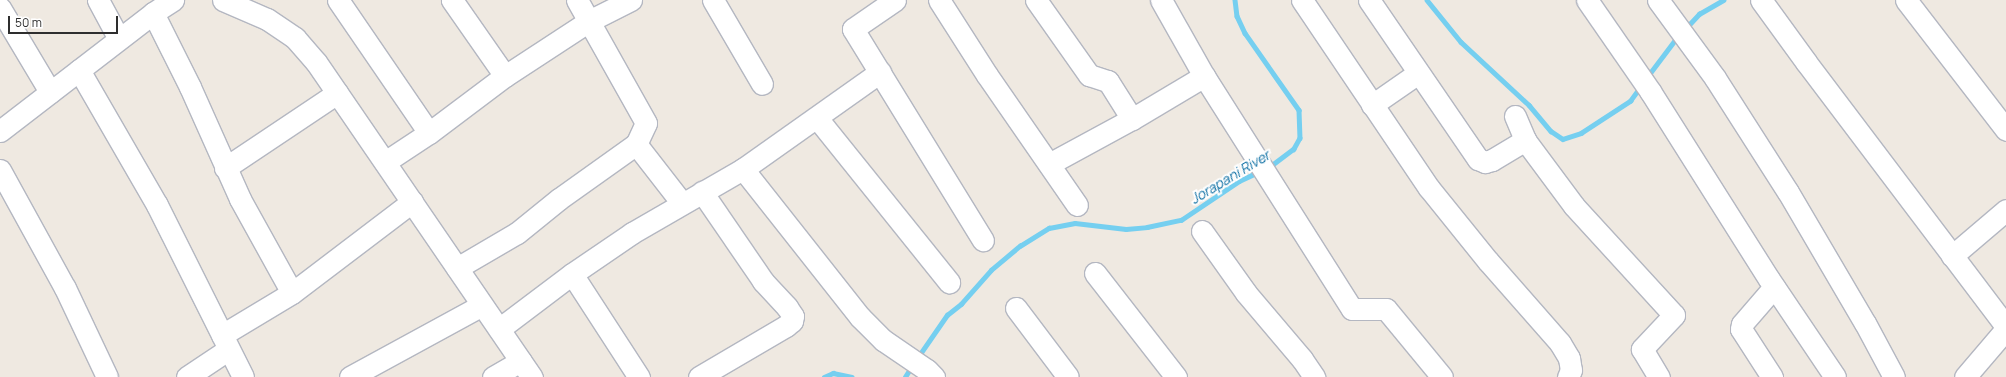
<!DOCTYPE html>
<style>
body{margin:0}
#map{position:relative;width:2006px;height:377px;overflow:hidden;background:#efe9e1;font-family:Manrope,sans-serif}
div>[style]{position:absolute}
.stream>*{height:4.5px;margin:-2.25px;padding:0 2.25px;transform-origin:2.25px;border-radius:2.25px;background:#75cff0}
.roads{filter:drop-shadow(1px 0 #b4b7c1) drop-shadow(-1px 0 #b4b7c1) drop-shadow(0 1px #b4b7c1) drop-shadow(0 -1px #b4b7c1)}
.minor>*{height:21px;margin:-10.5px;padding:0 10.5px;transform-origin:10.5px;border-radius:10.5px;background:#fff}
span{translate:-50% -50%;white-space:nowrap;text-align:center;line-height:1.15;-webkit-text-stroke:4px #fff;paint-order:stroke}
.water-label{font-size:14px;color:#0d6fa3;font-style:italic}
.scale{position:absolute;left:8px;top:16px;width:110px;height:18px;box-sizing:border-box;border:2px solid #2e2e2e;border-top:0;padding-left:5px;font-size:12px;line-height:14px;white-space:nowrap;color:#2e2e2e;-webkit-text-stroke:3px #fff;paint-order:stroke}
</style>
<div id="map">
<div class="stream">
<div style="left:1235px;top:0;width:16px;rotate:83deg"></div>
<div style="left:1237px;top:16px;width:19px;rotate:65deg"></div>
<div style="left:1245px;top:33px;width:94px;rotate:55deg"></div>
<div style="left:1299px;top:110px;width:28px;rotate:88deg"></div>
<div style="left:1300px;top:138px;width:13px;rotate:119deg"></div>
<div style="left:1294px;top:149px;width:31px;rotate:143deg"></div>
<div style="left:1427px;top:0;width:54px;rotate:51deg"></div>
<div style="left:1461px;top:42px;width:93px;rotate:42.8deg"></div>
<div style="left:1529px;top:105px;width:34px;rotate:50deg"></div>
<div style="left:1551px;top:131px;width:14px;rotate:34deg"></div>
<div style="left:1563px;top:139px;width:19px;rotate:-18deg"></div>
<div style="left:1581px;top:133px;width:59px;rotate:-33.1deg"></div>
<div style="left:1630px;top:101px;width:17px;rotate:-54deg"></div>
<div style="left:1685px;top:29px;width:21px;rotate:-47deg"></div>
<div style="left:1699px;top:14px;width:28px;rotate:-30deg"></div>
<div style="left:1647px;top:77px;width:51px;rotate:-52.9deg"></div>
<div style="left:918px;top:357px;width:51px;rotate:-55.4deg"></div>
<div style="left:947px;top:315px;width:18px;rotate:-38deg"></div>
<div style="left:961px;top:304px;width:45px;rotate:-48.6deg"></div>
<div style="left:991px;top:270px;width:38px;rotate:-40deg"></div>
<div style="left:1020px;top:246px;width:34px;rotate:-32deg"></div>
<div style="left:1049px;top:228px;width:26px;rotate:-11deg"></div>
<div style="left:1075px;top:223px;width:51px;rotate:6.7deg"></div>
<div style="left:1126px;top:229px;width:21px;rotate:-5deg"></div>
<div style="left:1147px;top:227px;width:35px;rotate:-12deg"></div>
<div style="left:1181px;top:220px;width:70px;rotate:-33.9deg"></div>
<div style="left:1239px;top:181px;width:21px;rotate:-25deg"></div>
<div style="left:824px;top:377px;width:10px;rotate:-24deg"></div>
<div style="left:833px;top:373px;width:19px;rotate:12deg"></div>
<div style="left:905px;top:377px;width:13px;rotate:-58deg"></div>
</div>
<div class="roads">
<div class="minor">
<div style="left:98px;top:0;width:44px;rotate:61.7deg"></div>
<div style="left:223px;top:0;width:48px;rotate:23.4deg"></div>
<div style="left:267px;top:19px;width:34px;rotate:34deg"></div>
<div style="left:295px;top:38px;width:32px;rotate:49deg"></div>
<div style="left:316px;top:62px;width:382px;rotate:55.6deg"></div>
<div style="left:338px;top:0;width:161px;rotate:55.6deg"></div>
<div style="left:577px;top:0;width:141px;rotate:60.7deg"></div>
<div style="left:646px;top:123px;width:23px;rotate:115deg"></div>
<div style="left:636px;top:144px;width:75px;rotate:52.1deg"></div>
<div style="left:713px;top:0;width:97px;rotate:59.7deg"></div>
<div style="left:895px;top:0;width:51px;rotate:145.4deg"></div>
<div style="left:853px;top:29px;width:248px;rotate:58.4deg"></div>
<div style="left:939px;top:0;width:89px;rotate:57.4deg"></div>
<div style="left:987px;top:75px;width:158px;rotate:55.3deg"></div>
<div style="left:1036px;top:0;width:92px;rotate:54.8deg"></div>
<div style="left:1089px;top:75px;width:20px;rotate:18deg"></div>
<div style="left:1108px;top:81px;width:45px;rotate:57.7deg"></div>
<div style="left:1161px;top:0;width:87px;rotate:60.5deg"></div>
<div style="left:1204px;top:76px;width:276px;rotate:57.6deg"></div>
<div style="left:1352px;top:309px;width:34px"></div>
<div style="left:1386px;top:309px;width:88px;rotate:50.5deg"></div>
<div style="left:1302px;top:0;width:227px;rotate:56deg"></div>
<div style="left:1429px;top:188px;width:94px;rotate:51.1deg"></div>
<div style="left:1488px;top:261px;width:109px;rotate:48.7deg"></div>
<div style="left:1560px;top:343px;width:17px;rotate:59deg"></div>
<div style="left:1569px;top:358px;width:12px;rotate:81deg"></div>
<div style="left:1571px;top:370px;width:8px;rotate:113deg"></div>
<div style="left:1369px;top:0;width:193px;rotate:55.6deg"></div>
<div style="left:1478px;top:159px;width:8px;rotate:23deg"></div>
<div style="left:1485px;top:162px;width:7px;rotate:-16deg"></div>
<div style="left:1492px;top:160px;width:39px;rotate:-31deg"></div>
<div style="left:1525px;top:140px;width:82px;rotate:53.4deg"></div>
<div style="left:1574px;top:206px;width:148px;rotate:47.5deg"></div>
<div style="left:1674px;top:315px;width:47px;rotate:133.3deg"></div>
<div style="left:1642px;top:349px;width:33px;rotate:59deg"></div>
<div style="left:1587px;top:0;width:111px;rotate:55.3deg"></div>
<div style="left:1650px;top:91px;width:222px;rotate:57.7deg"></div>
<div style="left:1769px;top:279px;width:118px;rotate:56deg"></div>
<div style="left:1658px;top:0;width:97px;rotate:53.8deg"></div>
<div style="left:1715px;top:78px;width:135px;rotate:57.4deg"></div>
<div style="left:1788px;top:192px;width:152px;rotate:59.6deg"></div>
<div style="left:1865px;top:323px;width:61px;rotate:61.8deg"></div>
<div style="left:1761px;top:0;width:77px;rotate:54deg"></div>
<div style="left:1806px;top:62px;width:331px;rotate:52.9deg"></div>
<div style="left:1906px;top:0;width:164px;rotate:52.4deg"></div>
<div style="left:0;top:8px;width:98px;rotate:59.2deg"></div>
<div style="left:153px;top:13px;width:83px;rotate:63.4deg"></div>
<div style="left:190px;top:87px;width:123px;rotate:65.9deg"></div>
<div style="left:240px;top:199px;width:107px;rotate:61deg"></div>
<div style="left:79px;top:70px;width:156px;rotate:60deg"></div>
<div style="left:157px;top:205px;width:192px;rotate:63.4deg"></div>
<div style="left:505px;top:76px;width:100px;rotate:-33.2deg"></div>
<div style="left:589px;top:21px;width:47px;rotate:-26.6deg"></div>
<div style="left:1372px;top:105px;width:56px;rotate:-34.8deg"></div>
<div style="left:1515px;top:116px;width:26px;rotate:67deg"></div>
<div style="left:817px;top:118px;width:211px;rotate:51.2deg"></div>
<div style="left:0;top:131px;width:193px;rotate:-37.6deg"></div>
<div style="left:153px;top:13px;width:24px;rotate:-33deg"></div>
<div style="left:385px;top:162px;width:53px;rotate:-33.4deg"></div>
<div style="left:429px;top:133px;width:95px;rotate:-36.9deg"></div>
<div style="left:505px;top:76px;width:93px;rotate:-124.9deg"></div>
<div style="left:1049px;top:164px;width:94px;rotate:-28.5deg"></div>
<div style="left:1132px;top:119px;width:84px;rotate:-30.8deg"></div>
<div style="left:225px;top:168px;width:135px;rotate:-33.8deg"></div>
<div style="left:743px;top:169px;width:189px;rotate:51.7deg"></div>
<div style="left:860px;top:317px;width:33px;rotate:45deg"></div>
<div style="left:883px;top:340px;width:53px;rotate:34.3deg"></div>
<div style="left:927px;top:370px;width:10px;rotate:45deg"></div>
<div style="left:0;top:170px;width:135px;rotate:61.2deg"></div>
<div style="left:65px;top:288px;width:98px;rotate:64.7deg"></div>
<div style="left:1202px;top:231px;width:76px;rotate:54.6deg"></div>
<div style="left:1246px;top:293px;width:87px;rotate:49.7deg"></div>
<div style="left:1302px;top:359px;width:22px;rotate:56deg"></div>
<div style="left:1952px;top:256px;width:71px;rotate:-40.4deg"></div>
<div style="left:457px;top:268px;width:69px;rotate:-30.3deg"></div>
<div style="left:517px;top:233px;width:54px;rotate:-39deg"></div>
<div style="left:559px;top:199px;width:95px;rotate:-35.5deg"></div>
<div style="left:1095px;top:273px;width:132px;rotate:52.1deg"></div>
<div style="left:572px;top:274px;width:123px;rotate:57deg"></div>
<div style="left:1016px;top:308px;width:86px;rotate:53deg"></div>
<div style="left:499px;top:329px;width:91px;rotate:-37deg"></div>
<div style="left:572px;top:274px;width:73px;rotate:-34.3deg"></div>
<div style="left:632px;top:233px;width:128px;rotate:-30deg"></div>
<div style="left:743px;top:169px;width:168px;rotate:-35.3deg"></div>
<div style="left:222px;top:335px;width:82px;rotate:-31deg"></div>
<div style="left:292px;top:293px;width:151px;rotate:-37.2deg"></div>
<div style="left:187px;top:377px;width:50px;rotate:-33.7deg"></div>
<div style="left:350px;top:377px;width:150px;rotate:-28.6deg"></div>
<div style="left:493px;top:377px;width:32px;rotate:-30deg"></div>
<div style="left:699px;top:377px;width:101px;rotate:-30.4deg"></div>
<div style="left:786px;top:326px;width:8px;rotate:-40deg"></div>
<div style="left:792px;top:321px;width:5px;rotate:-79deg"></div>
<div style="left:793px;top:316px;width:11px;rotate:-124deg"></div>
<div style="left:787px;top:307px;width:35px;rotate:-133deg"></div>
<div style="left:763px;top:281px;width:108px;rotate:-124.4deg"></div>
<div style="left:1772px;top:377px;width:57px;rotate:-122.9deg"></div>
<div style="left:1741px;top:329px;width:5px;rotate:-79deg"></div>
<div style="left:1742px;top:324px;width:49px;rotate:-49.1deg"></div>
<div style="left:1965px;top:377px;width:63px;rotate:-49.5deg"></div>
</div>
</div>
<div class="water-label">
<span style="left:1230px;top:177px;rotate:-31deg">Jorapani River</span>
</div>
<div class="scale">50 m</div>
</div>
